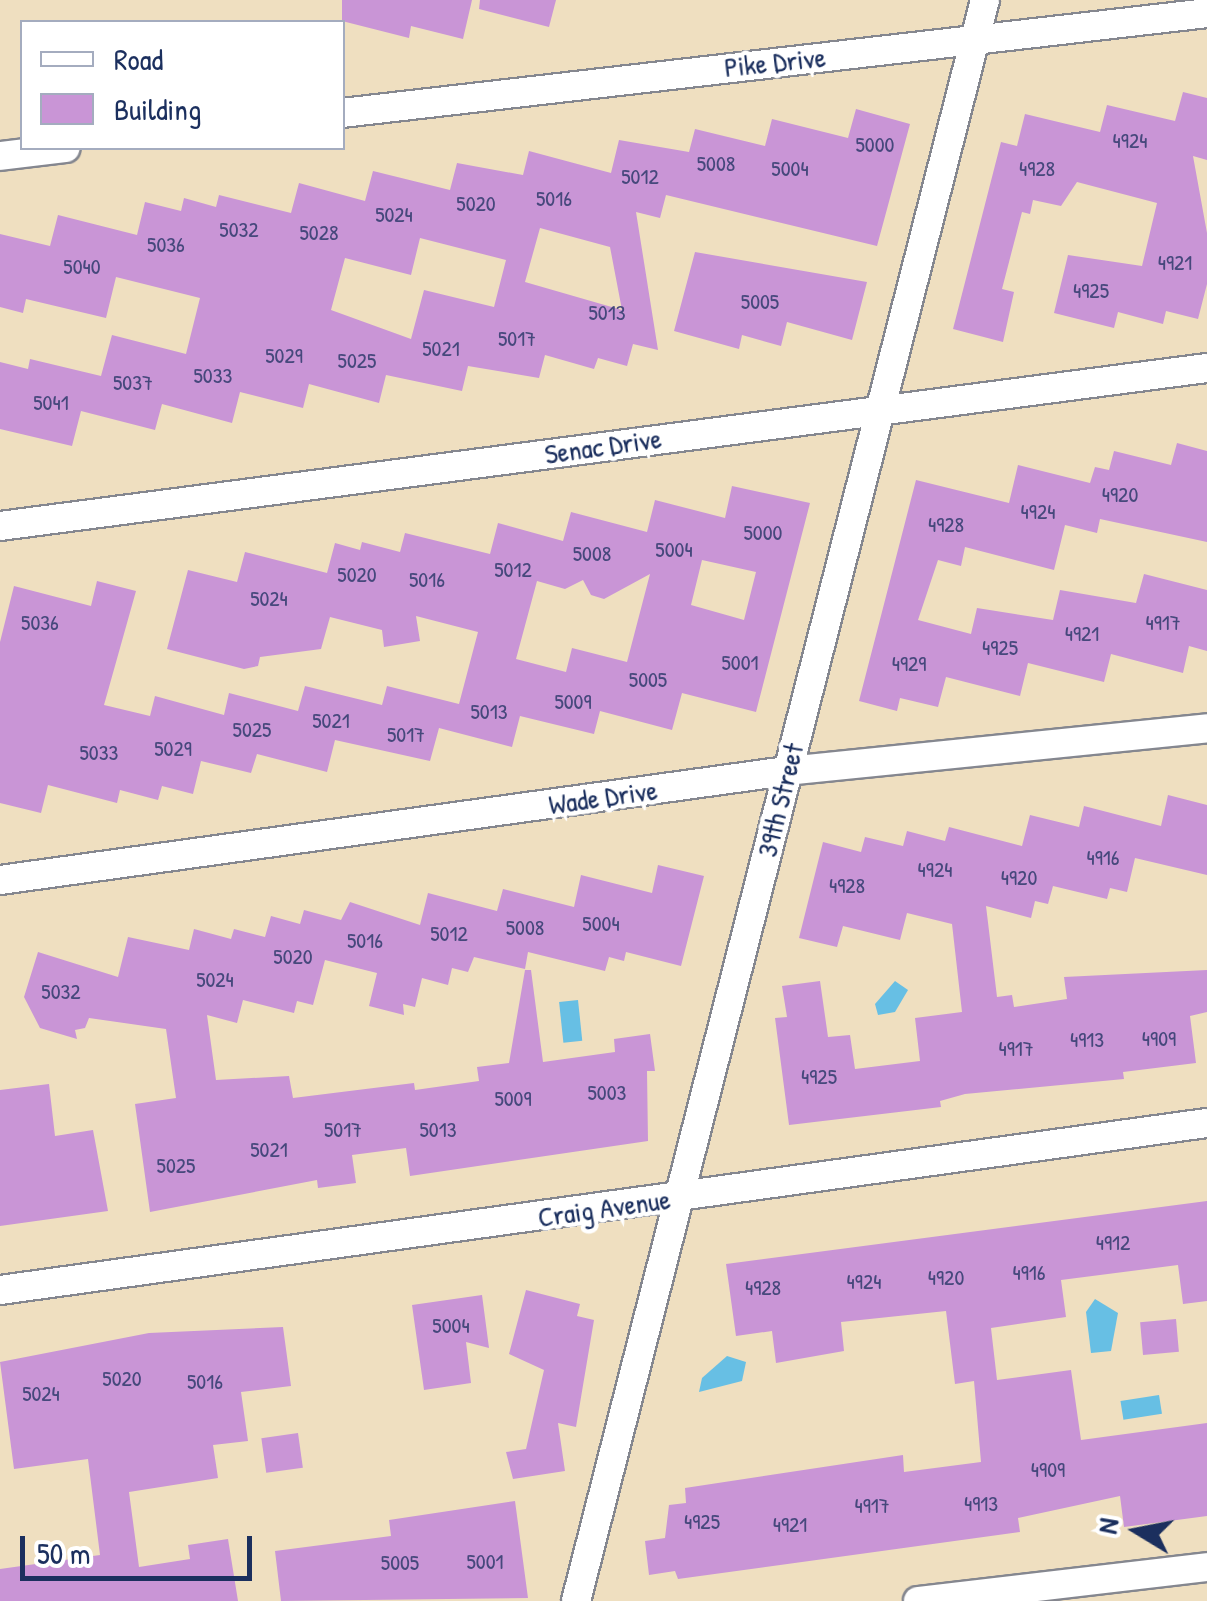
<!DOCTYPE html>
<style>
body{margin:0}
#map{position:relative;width:1207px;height:1601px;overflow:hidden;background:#efdfc0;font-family:"Patrick Hand",sans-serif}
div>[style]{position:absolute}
.water>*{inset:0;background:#67bfe4;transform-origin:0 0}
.building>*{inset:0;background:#c995d6;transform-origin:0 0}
.roads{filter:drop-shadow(2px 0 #85878f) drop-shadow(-2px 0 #85878f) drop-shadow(0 2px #85878f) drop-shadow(0 -2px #85878f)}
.minor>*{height:28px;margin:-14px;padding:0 14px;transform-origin:14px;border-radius:14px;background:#fff}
span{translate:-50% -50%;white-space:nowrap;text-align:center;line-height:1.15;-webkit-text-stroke:9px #fff;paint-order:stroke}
.number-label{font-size:22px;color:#46487c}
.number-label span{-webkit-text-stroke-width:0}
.street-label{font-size:28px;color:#1b2f5e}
.legend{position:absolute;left:20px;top:20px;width:325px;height:130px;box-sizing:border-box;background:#fff;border:2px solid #a4acbf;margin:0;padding:12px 18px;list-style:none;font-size:30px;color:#1b2f5e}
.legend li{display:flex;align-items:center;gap:20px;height:50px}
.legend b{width:50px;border:2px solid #a4acbf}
.north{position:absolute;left:1087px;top:1481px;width:100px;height:100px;-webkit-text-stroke:8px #fff;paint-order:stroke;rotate:280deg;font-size:28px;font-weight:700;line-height:40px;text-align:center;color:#1b2f5e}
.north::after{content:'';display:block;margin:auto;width:35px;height:45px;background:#1b2f5e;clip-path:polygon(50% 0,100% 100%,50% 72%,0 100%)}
.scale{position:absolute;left:20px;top:1536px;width:232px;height:45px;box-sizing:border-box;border:5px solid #1b2f5e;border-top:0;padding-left:12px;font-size:30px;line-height:35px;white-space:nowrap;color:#1b2f5e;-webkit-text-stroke:8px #fff;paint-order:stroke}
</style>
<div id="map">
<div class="water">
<div style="clip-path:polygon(895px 981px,908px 990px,895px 1012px,878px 1015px,875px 1004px)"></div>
<div style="left:578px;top:1000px;width:41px;height:19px;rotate:84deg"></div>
<div style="clip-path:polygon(1095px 1299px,1118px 1313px,1111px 1351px,1091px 1353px,1086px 1312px)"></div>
<div style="clip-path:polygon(727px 1356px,746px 1362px,742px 1381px,699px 1392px,702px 1378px)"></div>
<div style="left:1159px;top:1395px;width:19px;height:39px;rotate:81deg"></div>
</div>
<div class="building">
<div style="clip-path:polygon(342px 0,472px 0,463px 39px,411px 26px,409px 38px,342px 21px)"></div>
<div style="clip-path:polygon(480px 0,556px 0,549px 27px,479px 9px)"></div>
<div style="clip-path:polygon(1183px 92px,1207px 98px,1207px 160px,1193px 156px,1207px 233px,1207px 284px,1198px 319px,1166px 311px,1163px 324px,1118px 312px,1114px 328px,1054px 313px,1068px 255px,1142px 266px,1157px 203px,1077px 182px,1061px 206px,1033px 200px,1030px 214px,1022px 212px,1002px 289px,1014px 292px,1003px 342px,953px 329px,1001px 142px,1017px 146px,1025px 114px,1100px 132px,1107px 105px,1175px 121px)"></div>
<div style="clip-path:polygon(evenodd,856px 109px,910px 124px,877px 246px,666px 195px,660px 218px,636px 212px,658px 350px,633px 344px,627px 366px,598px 358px,594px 369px,545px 355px,539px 378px,468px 366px,462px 391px,386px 375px,379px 403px,309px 384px,303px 408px,240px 392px,232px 423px,162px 404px,155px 430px,81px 411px,72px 446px,0 429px,0 362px,28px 369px,30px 359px,101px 376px,112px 335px,186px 354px,200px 298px,116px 277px,106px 318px,26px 299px,23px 313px,0 307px,0 234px,50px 246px,58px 215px,137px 235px,145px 202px,181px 211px,184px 198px,216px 207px,219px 195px,291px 213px,299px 183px,365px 201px,373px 171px,450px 190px,457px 163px,523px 175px,529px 151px,611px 173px,619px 140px,689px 152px,695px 129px,765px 146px,772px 119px,848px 138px,856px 109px,540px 228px,610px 247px,622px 310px,525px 282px,540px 228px,856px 109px,420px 238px,506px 260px,494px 307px,424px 290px,411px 339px,331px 310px,345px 258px,411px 275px,420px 238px)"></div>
<div style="clip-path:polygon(695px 252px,867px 282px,852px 340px,787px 322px,781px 346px,742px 335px,739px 349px,674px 331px)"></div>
<div style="clip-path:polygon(1177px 443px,1207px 451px,1207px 542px,1100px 519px,1097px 533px,1065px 525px,1054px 570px,965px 547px,961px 566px,938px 560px,918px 620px,971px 634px,977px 608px,1053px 620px,1060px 590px,1136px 603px,1144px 574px,1207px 590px,1207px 651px,1189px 646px,1183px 673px,1111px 654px,1104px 682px,1028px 663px,1020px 696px,946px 677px,938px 707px,900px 698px,897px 711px,859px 701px,916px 480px,1009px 503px,1018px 465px,1090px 483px,1095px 467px,1109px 470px,1114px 451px,1171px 465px)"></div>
<div style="clip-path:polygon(evenodd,732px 486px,810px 503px,756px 712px,682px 693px,672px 730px,600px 711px,594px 734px,520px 716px,512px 747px,439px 728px,430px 761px,335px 740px,327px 772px,257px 754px,251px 773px,201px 761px,193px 794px,162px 786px,158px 800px,120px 790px,117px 803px,48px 785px,41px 813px,0 803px,0 642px,14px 586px,91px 606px,97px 581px,136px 591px,104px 705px,150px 716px,155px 696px,224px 715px,229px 693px,298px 711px,305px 686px,382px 705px,387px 686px,459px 704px,478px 632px,416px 616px,420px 641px,384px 647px,382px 630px,330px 617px,321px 649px,260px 657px,258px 666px,244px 669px,167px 649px,188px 570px,237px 582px,245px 552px,327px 573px,335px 543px,360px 550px,362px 542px,400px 552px,405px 533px,490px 554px,498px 523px,563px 541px,571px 512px,647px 532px,655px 500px,725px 518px,732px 486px,702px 560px,756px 572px,744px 620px,691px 605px,702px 560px,732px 486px,650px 574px,627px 662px,572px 648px,566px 672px,516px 659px,537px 581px,565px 589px,583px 580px,591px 595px,604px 599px,650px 574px)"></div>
<div style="clip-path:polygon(1168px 795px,1207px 805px,1207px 875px,1135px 858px,1127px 892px,1110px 888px,1107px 899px,1053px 886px,1048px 904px,1035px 901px,1031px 918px,986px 906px,997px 997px,1012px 995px,1014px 1007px,1067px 999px,1064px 977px,1207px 970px,1207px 1012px,1190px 1016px,1196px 1063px,1123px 1072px,1124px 1079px,965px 1094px,940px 1101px,941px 1107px,789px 1125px,775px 1018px,787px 1017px,782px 986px,820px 981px,828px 1037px,850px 1035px,855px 1069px,920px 1061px,915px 1018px,962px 1012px,952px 924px,907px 913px,900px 940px,843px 926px,837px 947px,799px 938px,823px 842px,861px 852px,865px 837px,903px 846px,907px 831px,945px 841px,949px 827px,1022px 846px,1030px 815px,1079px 827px,1084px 806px,1161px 826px)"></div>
<div style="clip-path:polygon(658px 865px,704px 876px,681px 966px,626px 952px,624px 961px,609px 957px,605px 971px,528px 952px,525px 969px,474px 957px,468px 972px,452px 968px,448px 985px,422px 978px,415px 1007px,403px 1004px,404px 1015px,369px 1006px,377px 973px,325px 960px,313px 1005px,297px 1001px,294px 1013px,243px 1000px,237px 1023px,207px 1015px,216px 1080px,289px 1076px,293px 1098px,414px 1083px,415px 1090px,479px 1081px,477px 1067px,509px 1063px,525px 970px,531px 970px,543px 1062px,615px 1052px,614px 1039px,650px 1034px,655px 1071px,647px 1071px,648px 1141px,410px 1176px,406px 1148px,352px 1155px,356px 1183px,318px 1188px,317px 1180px,150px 1212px,135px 1104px,176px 1098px,166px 1029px,89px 1018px,85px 1028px,75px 1030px,77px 1039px,40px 1028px,24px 997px,38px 952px,118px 977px,128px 937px,189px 950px,194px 929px,231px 939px,234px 929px,265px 937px,271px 916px,300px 924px,304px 910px,341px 920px,350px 902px,420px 925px,428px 893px,497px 911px,503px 889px,574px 907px,581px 875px,652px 893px)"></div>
<div style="clip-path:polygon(49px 1084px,55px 1136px,93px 1130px,108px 1211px,0 1226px,0 1090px)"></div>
<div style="clip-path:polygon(1207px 1201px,1207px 1301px,1183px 1304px,1178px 1265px,1061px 1280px,1066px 1317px,991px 1328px,997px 1380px,1071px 1370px,1081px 1440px,1207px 1423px,1207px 1516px,1124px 1527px,1120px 1496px,1018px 1518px,1020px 1532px,678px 1579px,675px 1571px,649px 1575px,645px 1541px,665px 1538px,669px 1505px,686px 1503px,685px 1488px,903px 1455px,904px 1472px,981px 1462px,974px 1381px,955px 1384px,946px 1311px,841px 1322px,844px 1351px,776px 1363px,772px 1331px,736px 1336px,726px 1264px)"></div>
<div style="clip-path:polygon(526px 1290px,580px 1304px,577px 1316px,594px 1320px,576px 1427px,558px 1423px,565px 1471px,513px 1479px,506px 1452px,526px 1449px,544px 1370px,509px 1354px)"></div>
<div style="clip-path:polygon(482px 1295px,489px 1348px,466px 1342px,471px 1383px,424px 1390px,412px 1305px)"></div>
<div style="left:1176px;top:1319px;width:33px;height:36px;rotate:85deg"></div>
<div style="clip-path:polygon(283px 1327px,291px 1386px,241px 1392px,248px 1441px,213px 1445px,218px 1478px,129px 1492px,139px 1567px,190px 1559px,188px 1545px,228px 1539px,238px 1601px,0 1601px,0 1569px,100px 1555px,88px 1459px,14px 1469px,0 1362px,149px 1333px)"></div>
<div style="left:298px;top:1433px;width:35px;height:37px;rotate:82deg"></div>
<div style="clip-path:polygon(515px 1501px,528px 1598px,281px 1601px,275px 1551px,391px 1536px,389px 1520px)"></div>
</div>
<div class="roads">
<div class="minor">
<div style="left:342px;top:113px;width:871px;rotate:-6.59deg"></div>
<div style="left:0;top:156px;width:66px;rotate:-6.9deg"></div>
<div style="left:0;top:526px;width:1217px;rotate:-7.46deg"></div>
<div style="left:0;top:880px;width:795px;rotate:-7.89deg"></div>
<div style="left:787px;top:771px;width:422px;rotate:-5.8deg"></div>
<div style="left:0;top:1290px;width:1218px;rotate:-7.88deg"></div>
<div style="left:576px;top:1601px;width:1652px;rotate:-75.67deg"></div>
<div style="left:918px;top:1601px;width:291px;rotate:-6.7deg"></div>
</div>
</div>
<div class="number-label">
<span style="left:1130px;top:141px">4924</span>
<span style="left:875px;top:145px">5000</span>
<span style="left:716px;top:164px">5008</span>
<span style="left:790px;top:169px">5004</span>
<span style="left:1037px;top:169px">4928</span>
<span style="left:640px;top:177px">5012</span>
<span style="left:554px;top:199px">5016</span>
<span style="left:476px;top:204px">5020</span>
<span style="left:394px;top:215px">5024</span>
<span style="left:239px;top:230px">5032</span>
<span style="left:319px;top:233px">5028</span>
<span style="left:166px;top:245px">5036</span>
<span style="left:1175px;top:263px">4921</span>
<span style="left:82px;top:267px">5040</span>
<span style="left:1091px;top:291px">4925</span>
<span style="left:760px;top:302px">5005</span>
<span style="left:607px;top:313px">5013</span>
<span style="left:517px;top:339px">5017</span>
<span style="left:441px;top:349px">5021</span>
<span style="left:284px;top:356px">5029</span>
<span style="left:357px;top:361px">5025</span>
<span style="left:213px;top:376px">5033</span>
<span style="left:133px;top:383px">5037</span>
<span style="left:51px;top:403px">5041</span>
<span style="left:1120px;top:495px">4920</span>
<span style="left:1038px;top:512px">4924</span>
<span style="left:946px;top:525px">4928</span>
<span style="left:763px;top:533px">5000</span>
<span style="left:674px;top:550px">5004</span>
<span style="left:592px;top:554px">5008</span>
<span style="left:513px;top:570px">5012</span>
<span style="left:357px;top:575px">5020</span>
<span style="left:427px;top:580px">5016</span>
<span style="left:269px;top:599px">5024</span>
<span style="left:40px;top:623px">5036</span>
<span style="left:1163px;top:623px">4917</span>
<span style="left:1082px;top:634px">4921</span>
<span style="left:1000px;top:648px">4925</span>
<span style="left:740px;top:663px">5001</span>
<span style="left:909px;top:664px">4929</span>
<span style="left:648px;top:680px">5005</span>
<span style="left:573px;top:702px">5009</span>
<span style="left:489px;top:712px">5013</span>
<span style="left:331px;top:721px">5021</span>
<span style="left:252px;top:730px">5025</span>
<span style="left:406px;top:735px">5017</span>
<span style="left:173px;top:749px">5029</span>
<span style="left:99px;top:753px">5033</span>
<span style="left:1103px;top:858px">4916</span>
<span style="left:935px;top:870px">4924</span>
<span style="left:1019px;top:878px">4920</span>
<span style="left:847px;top:886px">4928</span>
<span style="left:601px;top:924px">5004</span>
<span style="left:525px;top:928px">5008</span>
<span style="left:449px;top:934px">5012</span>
<span style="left:365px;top:941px">5016</span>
<span style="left:293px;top:957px">5020</span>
<span style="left:215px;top:980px">5024</span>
<span style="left:61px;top:992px">5032</span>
<span style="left:1159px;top:1039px">4909</span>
<span style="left:1087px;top:1040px">4913</span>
<span style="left:1016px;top:1049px">4917</span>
<span style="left:819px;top:1077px">4925</span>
<span style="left:607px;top:1093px">5003</span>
<span style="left:513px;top:1099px">5009</span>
<span style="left:343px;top:1130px">5017</span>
<span style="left:438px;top:1130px">5013</span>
<span style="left:269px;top:1150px">5021</span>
<span style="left:176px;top:1166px">5025</span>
<span style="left:1113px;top:1243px">4912</span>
<span style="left:1029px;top:1273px">4916</span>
<span style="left:946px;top:1278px">4920</span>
<span style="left:864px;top:1282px">4924</span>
<span style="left:763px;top:1288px">4928</span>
<span style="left:451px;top:1326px">5004</span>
<span style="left:122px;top:1379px">5020</span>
<span style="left:205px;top:1382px">5016</span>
<span style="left:41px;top:1394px">5024</span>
<span style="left:1048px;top:1470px">4909</span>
<span style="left:981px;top:1504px">4913</span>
<span style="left:872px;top:1506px">4917</span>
<span style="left:702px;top:1522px">4925</span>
<span style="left:790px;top:1525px">4921</span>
<span style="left:485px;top:1562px">5001</span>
<span style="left:400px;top:1563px">5005</span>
</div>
<div class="street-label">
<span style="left:775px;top:62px;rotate:-6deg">Pike Drive</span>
<span style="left:603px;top:446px;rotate:-8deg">Senac Drive</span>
<span style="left:603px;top:797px;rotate:-8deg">Wade Drive</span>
<span style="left:780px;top:800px;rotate:-76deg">39th Street</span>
<span style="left:604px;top:1208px;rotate:-8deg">Craig Avenue</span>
</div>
<ul class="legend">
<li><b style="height:12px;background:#fff"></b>Road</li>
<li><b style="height:28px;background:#c995d6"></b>Building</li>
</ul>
<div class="north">N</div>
<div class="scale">50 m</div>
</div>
